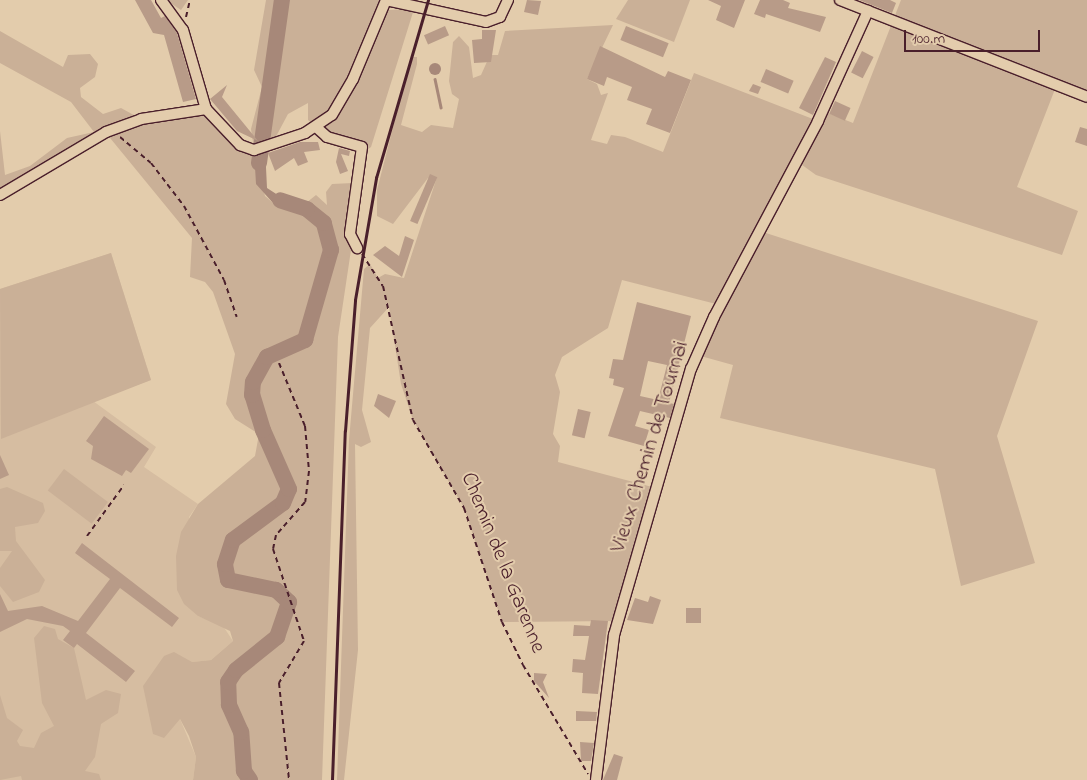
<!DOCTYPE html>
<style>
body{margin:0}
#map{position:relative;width:1087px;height:780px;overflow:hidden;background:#e3ccac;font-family:"Indie Flower",sans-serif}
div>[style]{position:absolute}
.built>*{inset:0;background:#d6bda1}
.green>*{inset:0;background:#cab097;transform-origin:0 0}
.water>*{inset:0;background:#a78879}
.round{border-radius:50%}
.stream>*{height:2.5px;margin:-1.25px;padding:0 1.25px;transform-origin:1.25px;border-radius:1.25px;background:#a78879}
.river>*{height:16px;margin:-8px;padding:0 8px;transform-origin:8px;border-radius:8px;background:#a78879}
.building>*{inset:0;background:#b89b88;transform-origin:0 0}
.path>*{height:2px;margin-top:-1px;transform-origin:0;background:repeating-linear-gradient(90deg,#4a1f2b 0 5px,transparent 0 9px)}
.roads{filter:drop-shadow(1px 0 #4a1f2b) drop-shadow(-1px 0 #4a1f2b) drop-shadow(0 1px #4a1f2b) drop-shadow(0 -1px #4a1f2b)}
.street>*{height:10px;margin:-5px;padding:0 5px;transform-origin:5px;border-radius:5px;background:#e3ccac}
.rail>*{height:2.5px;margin:-1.25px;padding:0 1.25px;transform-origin:1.25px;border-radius:1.25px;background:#4a1f2b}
span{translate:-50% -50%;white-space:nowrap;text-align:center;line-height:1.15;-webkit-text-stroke:4px #e3ccac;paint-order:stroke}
.street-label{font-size:22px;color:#4a1f2b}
.scale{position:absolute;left:904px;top:30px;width:136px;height:22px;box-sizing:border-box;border:2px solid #4a1f2b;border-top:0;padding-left:6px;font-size:15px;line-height:18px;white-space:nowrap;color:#4a1f2b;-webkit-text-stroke:4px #e3ccac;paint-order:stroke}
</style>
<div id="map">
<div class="built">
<div style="clip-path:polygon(111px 253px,151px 380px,93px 401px,156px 447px,144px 467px,198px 504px,189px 517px,198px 616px,223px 626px,233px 641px,211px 660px,192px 662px,180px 719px,196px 757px,193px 780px,0 780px,0 289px)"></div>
</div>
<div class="green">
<div style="clip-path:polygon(166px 0,188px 0,181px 10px)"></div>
<div style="clip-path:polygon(266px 0,386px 0,387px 10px,414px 9px,371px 147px,364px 152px,327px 137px,308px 120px,308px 103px,288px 114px,272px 144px,254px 150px,265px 196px,273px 203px,301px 207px,316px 195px,327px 205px,326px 192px,332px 184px,353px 183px,348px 243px,351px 250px,338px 337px,322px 780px,193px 780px,196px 757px,189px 736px,180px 719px,164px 738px,153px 734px,143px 686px,164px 656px,174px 652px,192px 662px,211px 660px,233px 641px,230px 631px,198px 616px,184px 604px,177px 590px,176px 556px,181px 532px,198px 504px,255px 456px,259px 434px,235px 419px,226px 404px,235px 354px,213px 292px,205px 282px,190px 277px,192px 238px,106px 133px,0 195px,0 131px,5px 175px,30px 166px,67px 138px,94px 132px,71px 102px,0 63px,0 31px,63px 67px,68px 55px,90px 54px,98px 64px,95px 77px,80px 88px,81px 97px,103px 114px,121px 108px,141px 119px,204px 113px,254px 149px,251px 129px,262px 87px,254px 70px)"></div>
<div style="clip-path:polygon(628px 0,690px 0,674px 42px,616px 19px)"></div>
<div style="clip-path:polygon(901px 0,1087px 0,1087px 97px,1057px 84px,1017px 187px,1078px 211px,1062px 255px,816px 175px,798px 162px,760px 231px,1038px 321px,997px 436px,1035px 563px,961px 586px,935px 469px,720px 418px,733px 365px,697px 355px,720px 305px,622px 280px,608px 328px,562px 357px,555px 375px,560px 392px,553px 434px,560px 446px,558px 462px,656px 488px,617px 621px,502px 622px,464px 508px,413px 420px,401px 384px,389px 307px,370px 328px,362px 410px,371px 442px,361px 447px,355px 444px,358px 650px,344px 780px,337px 780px,349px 440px,364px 269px,370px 264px,378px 278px,385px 274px,404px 278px,437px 177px,428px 178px,393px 224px,377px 216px,377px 190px,411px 57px,417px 57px,417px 64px,401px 125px,422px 132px,431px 125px,453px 128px,459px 99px,452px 94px,449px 81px,453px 42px,459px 36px,469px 47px,473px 78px,481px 75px,490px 55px,498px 55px,505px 31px,613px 25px,587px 79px,597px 84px,601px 95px,608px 93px,591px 140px,607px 144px,611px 135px,625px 137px,663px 152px,694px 73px,818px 121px,823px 111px,853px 123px)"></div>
<div style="clip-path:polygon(111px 253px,151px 380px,1px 439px,0 289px)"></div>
<div style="left:64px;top:469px;width:55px;height:27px;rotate:37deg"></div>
<div style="clip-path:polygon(7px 487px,43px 503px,45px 511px,38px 523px,15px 527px,16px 541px,45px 580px,39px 592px,13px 602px,0 586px,0 568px,12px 551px,0 551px,0 489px)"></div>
<div style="clip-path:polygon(44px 626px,55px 629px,58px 639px,74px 648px,86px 700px,106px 690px,121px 694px,118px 713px,101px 724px,95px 757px,85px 771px,99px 774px,101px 780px,22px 780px,21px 776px,0 780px,0 695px,7px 718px,23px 730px,17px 741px,20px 746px,34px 748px,41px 733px,54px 726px,42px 703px,34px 638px)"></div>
</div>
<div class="water">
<div class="round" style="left:429px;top:63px;width:12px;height:12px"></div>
<div style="clip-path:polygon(265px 147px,267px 188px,284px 199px,303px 203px,300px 209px,273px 203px,256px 184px,254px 150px)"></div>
</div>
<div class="stream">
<div style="left:435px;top:79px;width:29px;rotate:78deg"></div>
</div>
<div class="river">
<div style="left:259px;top:163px;width:165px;rotate:-82deg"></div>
<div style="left:250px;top:780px;width:11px;rotate:-124deg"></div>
<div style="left:244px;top:771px;width:39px;rotate:-94deg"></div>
<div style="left:241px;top:732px;width:30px;rotate:-114deg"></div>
<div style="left:229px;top:705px;width:23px;rotate:-92deg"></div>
<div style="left:228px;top:682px;width:14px;rotate:-56deg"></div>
<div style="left:236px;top:670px;width:53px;rotate:-38.8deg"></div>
<div style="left:277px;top:637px;width:37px;rotate:-71deg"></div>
<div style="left:289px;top:602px;width:18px;rotate:-137deg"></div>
<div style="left:276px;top:590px;width:49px;rotate:-168.2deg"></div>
<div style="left:228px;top:580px;width:16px;rotate:-101deg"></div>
<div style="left:225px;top:564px;width:25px;rotate:-72deg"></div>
<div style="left:233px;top:540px;width:62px;rotate:-36.5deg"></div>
<div style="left:283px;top:503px;width:15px;rotate:-67deg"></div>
<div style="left:289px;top:489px;width:64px;rotate:-113.8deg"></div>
<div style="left:263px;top:430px;width:37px;rotate:-107deg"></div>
<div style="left:252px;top:395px;width:13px;rotate:-86deg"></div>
<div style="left:253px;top:382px;width:29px;rotate:-61deg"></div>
<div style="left:267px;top:357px;width:42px;rotate:-24.1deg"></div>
<div style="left:305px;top:340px;width:94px;rotate:-73.9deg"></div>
<div style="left:331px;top:250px;width:28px;rotate:-105deg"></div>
<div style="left:324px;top:223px;width:22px;rotate:-141deg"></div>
<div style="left:307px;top:209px;width:28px;rotate:-162deg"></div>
</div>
<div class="building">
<div style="clip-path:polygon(135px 0,151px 0,161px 18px,165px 16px,177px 33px,196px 99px,183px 102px,164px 35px,153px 33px)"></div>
<div style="clip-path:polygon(527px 0,541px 1px,538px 15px,524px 12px)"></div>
<div style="clip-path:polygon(708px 0,745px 0,734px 28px,716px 20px,721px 6px)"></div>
<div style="clip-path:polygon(760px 0,783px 0,790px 3px,788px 8px,826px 17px,820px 32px,766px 14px,765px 18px,754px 14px)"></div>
<div style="clip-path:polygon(859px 0,890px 0,896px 3px,892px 13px)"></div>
<div style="left:445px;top:26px;width:10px;height:23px;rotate:66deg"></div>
<div style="left:626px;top:26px;width:46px;height:15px;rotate:22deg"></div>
<div style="clip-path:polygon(482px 30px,496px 30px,491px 62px,474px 63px,472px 40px,482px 39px)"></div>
<div style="clip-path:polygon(600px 46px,665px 77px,668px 71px,691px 80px,670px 133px,646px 124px,652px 109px,627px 100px,632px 87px,607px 77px,604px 86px,587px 79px)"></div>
<div style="left:862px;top:51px;width:13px;height:24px;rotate:27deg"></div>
<div style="clip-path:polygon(825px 57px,836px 62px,813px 115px,799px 108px)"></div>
<div style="left:766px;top:69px;width:30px;height:14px;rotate:23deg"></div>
<div style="clip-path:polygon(753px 84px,761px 87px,758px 94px,749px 91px)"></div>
<div style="clip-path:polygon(227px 85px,222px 97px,258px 141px,237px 131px,210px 99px)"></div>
<div style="left:835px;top:101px;width:17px;height:14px;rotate:24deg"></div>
<div style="clip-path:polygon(1080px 127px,1087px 129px,1087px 146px,1075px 142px)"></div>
<div style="clip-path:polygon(300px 142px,318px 142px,320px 150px,304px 152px,308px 162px,298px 166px,294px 158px,275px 171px,268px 153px)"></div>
<div style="clip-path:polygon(339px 148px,350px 151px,349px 156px,341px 154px,348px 171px,340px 174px,336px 162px)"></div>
<div style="left:430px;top:174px;width:8px;height:51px;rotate:23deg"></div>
<div style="clip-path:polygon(405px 236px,414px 240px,402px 277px,373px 255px,385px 246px,399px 256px)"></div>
<div style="clip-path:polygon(evenodd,637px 302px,691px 316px,669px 403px,674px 404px,670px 418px,640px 411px,635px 426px,649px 430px,644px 446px,608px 436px,624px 388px,613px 385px,614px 379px,609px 378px,613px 359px,623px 360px,637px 302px,648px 361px,667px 365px,658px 400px,640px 396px,648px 361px)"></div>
<div style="clip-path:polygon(378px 394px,396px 401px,389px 418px,374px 406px)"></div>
<div style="left:578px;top:409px;width:13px;height:27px;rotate:13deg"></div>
<div style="clip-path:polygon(104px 416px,149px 449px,131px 473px,126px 470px,122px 476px,91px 459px,93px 446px,86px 441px)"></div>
<div style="clip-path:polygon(0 455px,9px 475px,0 479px)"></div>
<div style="clip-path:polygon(82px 543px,179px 618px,172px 627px,120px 588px,86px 633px,135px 671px,126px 682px,77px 644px,74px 648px,63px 640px,70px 631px,63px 626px,27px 619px,0 632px,0 594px,8px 611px,42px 606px,78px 621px,110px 579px,75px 553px)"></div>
<div style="clip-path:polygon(650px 596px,661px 600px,653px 624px,627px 620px,635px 598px,648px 602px)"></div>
<div style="left:686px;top:608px;width:15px;height:15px"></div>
<div style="clip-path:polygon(591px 620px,608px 621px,598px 694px,582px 693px,583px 673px,572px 672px,573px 659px,585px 660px,589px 636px,573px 636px,574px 625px,590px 626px)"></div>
<div style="clip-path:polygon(534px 673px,547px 674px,543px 682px,549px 698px,534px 681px)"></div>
<div style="clip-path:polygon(576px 711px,597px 712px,596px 721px,576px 721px)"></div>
<div style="clip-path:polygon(580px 742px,594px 743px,591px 761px,581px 761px)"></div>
<div style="clip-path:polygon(614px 754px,623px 757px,617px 780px,603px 780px)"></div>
</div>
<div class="path">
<div style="left:186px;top:17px;width:17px;rotate:-77deg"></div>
<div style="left:120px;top:137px;width:40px;rotate:40deg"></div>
<div style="left:151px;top:163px;width:54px;rotate:52.5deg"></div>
<div style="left:184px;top:206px;width:84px;rotate:61.6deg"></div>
<div style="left:224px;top:280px;width:39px;rotate:71deg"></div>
<div style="left:362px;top:254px;width:38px;rotate:57deg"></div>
<div style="left:383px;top:286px;width:137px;rotate:77.4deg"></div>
<div style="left:413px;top:420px;width:102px;rotate:59.9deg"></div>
<div style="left:464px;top:508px;width:120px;rotate:71.6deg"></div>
<div style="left:502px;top:622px;width:48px;rotate:64deg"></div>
<div style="left:523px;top:665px;width:127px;rotate:59.2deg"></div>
<div style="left:279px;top:363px;width:68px;rotate:67.6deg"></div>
<div style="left:305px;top:426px;width:45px;rotate:84.9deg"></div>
<div style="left:309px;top:471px;width:31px;rotate:97deg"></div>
<div style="left:305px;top:502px;width:44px;rotate:131.3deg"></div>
<div style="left:276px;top:535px;width:14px;rotate:102deg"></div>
<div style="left:273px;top:549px;width:97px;rotate:71.4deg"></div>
<div style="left:304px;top:641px;width:49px;rotate:120.8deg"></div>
<div style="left:279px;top:683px;width:98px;rotate:84.1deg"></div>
<div style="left:87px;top:536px;width:63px;rotate:-54deg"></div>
</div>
<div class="roads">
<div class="street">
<div style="left:161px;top:0;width:37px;rotate:54deg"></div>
<div style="left:183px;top:30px;width:82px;rotate:73.8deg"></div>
<div style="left:206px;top:109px;width:50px;rotate:46.6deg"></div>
<div style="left:240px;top:145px;width:15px;rotate:20deg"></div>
<div style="left:254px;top:150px;width:54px;rotate:-18.4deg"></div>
<div style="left:305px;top:133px;width:32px;rotate:-34deg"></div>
<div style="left:332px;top:115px;width:42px;rotate:-59.7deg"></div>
<div style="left:353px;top:79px;width:86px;rotate:-67.3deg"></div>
<div style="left:386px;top:0;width:102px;rotate:12.4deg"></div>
<div style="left:486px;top:22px;width:15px;rotate:-20deg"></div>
<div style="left:500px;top:17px;width:19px;rotate:-65deg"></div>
<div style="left:840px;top:0;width:265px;rotate:21.4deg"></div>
<div style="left:316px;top:127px;width:15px;rotate:42deg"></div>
<div style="left:327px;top:137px;width:36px;rotate:16deg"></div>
<div style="left:362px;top:147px;width:88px;rotate:97.9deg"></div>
<div style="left:350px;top:234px;width:16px;rotate:63deg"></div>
<div style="left:0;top:195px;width:123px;rotate:-30.7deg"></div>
<div style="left:106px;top:132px;width:37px;rotate:-20deg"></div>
<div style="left:141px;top:119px;width:66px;rotate:-8.7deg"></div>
<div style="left:596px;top:780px;width:146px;rotate:-82.9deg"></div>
<div style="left:614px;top:635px;width:277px;rotate:-73.9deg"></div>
<div style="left:691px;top:369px;width:57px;rotate:-66.1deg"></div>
<div style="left:714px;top:317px;width:222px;rotate:-62deg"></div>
<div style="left:818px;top:121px;width:121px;rotate:-65.6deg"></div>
</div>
</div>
<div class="rail">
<div style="left:332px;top:780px;width:349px;rotate:-87.9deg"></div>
<div style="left:345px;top:431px;width:131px;rotate:-85.6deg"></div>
<div style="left:355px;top:300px;width:124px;rotate:-80.2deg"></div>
<div style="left:376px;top:178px;width:185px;rotate:-73.7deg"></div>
</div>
<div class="street-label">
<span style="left:651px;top:447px;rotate:-73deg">Vieux Chemin de Tournai</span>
<span style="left:502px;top:563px;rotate:68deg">Chemin de la Garenne</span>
</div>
<div class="scale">100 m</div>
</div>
